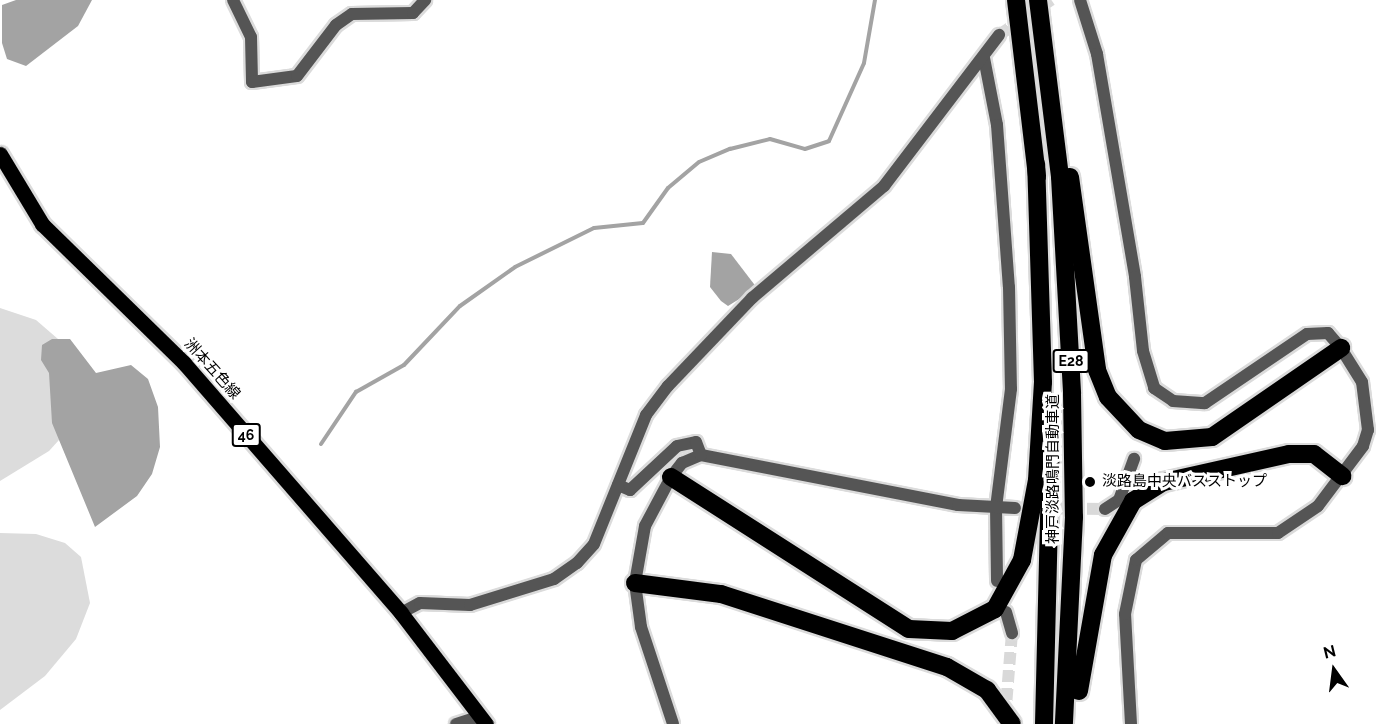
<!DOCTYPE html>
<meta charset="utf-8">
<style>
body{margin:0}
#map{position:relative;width:1388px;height:724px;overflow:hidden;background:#fff;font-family:Raleway,"Noto Sans JP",sans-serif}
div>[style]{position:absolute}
.green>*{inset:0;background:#dcdcdc}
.water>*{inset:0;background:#a3a3a3}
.stream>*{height:4px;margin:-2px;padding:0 2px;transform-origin:2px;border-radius:2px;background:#a3a3a3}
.minor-tunnel>*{height:12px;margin-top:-6px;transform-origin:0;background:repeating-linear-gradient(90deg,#d9d9d9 0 12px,transparent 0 18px)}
.roads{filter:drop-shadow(2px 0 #dbdbdb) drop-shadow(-2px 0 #dbdbdb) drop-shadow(0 2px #dbdbdb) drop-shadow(0 -2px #dbdbdb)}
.minor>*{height:12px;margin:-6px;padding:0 6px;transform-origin:6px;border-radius:6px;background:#555}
.tertiary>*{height:12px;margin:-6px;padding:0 6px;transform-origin:6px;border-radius:6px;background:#555}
.primary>*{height:15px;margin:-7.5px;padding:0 7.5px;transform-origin:7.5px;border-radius:7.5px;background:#000}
.motorway>*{height:18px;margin:-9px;padding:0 9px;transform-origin:9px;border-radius:9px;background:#000}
.dots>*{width:16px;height:16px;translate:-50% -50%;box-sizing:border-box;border:3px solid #fff;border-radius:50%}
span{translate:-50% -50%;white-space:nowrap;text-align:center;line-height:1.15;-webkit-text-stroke:6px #fff;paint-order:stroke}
.shield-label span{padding:2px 4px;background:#fff;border:2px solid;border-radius:4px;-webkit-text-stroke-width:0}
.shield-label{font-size:14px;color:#000;font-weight:700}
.street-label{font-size:15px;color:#000}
.poi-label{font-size:15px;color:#000}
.left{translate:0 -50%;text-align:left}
.north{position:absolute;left:1304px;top:640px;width:60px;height:60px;-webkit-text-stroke:4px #fff;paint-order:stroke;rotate:346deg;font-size:16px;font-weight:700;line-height:24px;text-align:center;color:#000}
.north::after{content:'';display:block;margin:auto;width:21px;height:27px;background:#000;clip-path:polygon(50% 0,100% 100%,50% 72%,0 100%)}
</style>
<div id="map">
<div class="green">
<div style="clip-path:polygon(0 308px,36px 320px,58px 339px,75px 368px,69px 429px,49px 451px,0 481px)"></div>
<div style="clip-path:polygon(0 533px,36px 534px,65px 543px,81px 557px,90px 603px,76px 639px,45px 676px,0 710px)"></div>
</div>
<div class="water">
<div style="clip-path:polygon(16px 0,92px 0,78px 26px,26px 66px,7px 59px,2px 43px,2px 5px)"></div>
<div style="clip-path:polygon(712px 252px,731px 254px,757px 288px,728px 306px,721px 301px,710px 287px)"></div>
<div style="clip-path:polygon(52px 339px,70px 339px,96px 373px,131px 365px,148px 379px,158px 407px,160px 447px,152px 474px,137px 496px,95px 527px,52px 423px,49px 373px,41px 360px,42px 345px)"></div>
</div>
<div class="stream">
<div style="left:321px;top:444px;width:63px;rotate:-56.1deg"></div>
<div style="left:356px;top:392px;width:55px;rotate:-29.4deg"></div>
<div style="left:404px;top:365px;width:81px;rotate:-46.5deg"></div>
<div style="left:460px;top:306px;width:67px;rotate:-35.3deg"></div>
<div style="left:515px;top:267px;width:88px;rotate:-26.3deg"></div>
<div style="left:594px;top:228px;width:49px;rotate:-5.8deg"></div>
<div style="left:643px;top:223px;width:43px;rotate:-54.5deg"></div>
<div style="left:668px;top:188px;width:40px;rotate:-40deg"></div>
<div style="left:699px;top:162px;width:34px;rotate:-23deg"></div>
<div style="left:730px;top:149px;width:41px;rotate:-14deg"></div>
<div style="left:770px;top:139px;width:36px;rotate:16deg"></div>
<div style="left:805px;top:149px;width:25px;rotate:-18deg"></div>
<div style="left:829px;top:141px;width:85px;rotate:-65.8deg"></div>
<div style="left:864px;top:63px;width:64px;rotate:-80.1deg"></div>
</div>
<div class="minor-tunnel">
<div style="left:999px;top:35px;width:63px;rotate:-33.9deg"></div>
<div style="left:1015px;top:508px;width:90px;rotate:0.6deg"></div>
<div style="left:1005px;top:718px;width:85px;rotate:-85.3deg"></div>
</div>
<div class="roads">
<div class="minor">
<div style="left:233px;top:0;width:41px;rotate:64.1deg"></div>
<div style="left:251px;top:37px;width:45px;rotate:88.7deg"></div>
<div style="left:252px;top:82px;width:45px;rotate:-7.6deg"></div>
<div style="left:297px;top:76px;width:64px;rotate:-52.6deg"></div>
<div style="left:336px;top:25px;width:19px;rotate:-35deg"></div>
<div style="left:352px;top:14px;width:61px;rotate:-0.9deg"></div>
<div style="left:413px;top:13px;width:18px;rotate:-47deg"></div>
<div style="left:1080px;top:0;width:57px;rotate:72.5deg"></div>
<div style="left:1097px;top:54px;width:226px;rotate:80.3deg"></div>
<div style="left:1135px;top:277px;width:74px;rotate:83.8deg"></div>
<div style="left:1143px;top:351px;width:39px;rotate:73deg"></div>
<div style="left:1154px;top:388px;width:23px;rotate:34deg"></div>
<div style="left:1173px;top:401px;width:32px;rotate:4deg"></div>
<div style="left:1205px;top:403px;width:123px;rotate:-34.1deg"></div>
<div style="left:1307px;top:334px;width:21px;rotate:-3deg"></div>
<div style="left:1328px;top:333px;width:20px;rotate:49deg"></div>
<div style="left:984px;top:58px;width:68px;rotate:79deg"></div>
<div style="left:997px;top:125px;width:162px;rotate:85.8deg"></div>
<div style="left:1009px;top:287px;width:102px;rotate:88.9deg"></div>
<div style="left:1011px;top:389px;width:119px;rotate:97.2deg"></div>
<div style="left:996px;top:507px;width:74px;rotate:89.2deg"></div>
<div style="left:671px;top:477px;width:18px;rotate:-52deg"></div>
<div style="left:682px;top:463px;width:21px;rotate:-23deg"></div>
<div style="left:701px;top:455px;width:262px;rotate:11deg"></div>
<div style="left:958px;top:505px;width:57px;rotate:3deg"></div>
<div style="left:618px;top:485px;width:13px;rotate:23deg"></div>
<div style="left:630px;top:490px;width:64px;rotate:-43.1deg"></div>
<div style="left:677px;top:446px;width:19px;rotate:-12deg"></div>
<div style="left:696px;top:442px;width:14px;rotate:69deg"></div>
<div style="left:1105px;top:509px;width:17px;rotate:-33deg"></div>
<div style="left:1119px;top:500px;width:44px;rotate:-69.9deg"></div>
<div style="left:1006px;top:612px;width:22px;rotate:74deg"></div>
<div style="left:401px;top:613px;width:21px;rotate:-28deg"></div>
<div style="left:420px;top:603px;width:50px;rotate:2.3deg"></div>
<div style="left:470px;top:605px;width:88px;rotate:-17.2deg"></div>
<div style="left:554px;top:579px;width:28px;rotate:-35deg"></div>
<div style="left:577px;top:563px;width:25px;rotate:-48deg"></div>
<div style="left:594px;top:544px;width:139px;rotate:-68deg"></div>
<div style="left:646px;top:415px;width:36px;rotate:-53deg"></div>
<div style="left:668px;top:386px;width:122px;rotate:-46.3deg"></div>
<div style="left:752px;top:298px;width:173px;rotate:-40.3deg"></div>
<div style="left:884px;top:186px;width:190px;rotate:-52.7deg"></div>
<div style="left:456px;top:724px;width:25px;rotate:-18deg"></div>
</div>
<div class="tertiary">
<div style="left:671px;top:477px;width:55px;rotate:118deg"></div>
<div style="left:645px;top:526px;width:58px;rotate:100deg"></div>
<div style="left:635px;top:583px;width:44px;rotate:82.2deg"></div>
<div style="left:641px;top:627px;width:102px;rotate:71.7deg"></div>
<div style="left:1131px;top:724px;width:110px;rotate:-93.1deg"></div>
<div style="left:1125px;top:614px;width:55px;rotate:-78.5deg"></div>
<div style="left:1136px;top:560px;width:42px;rotate:-40.2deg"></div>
<div style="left:1168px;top:533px;width:110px"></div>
<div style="left:1278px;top:533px;width:48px;rotate:-34deg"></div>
<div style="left:1318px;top:506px;width:75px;rotate:-53.1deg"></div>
<div style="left:1363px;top:446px;width:17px;rotate:-73deg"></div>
<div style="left:1368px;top:430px;width:48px;rotate:-97.1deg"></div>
<div style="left:1362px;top:382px;width:40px;rotate:-122deg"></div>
</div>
<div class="primary">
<div style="left:0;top:154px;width:82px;rotate:59deg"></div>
<div style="left:42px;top:224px;width:199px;rotate:44.4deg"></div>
<div style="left:184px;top:363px;width:331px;rotate:49deg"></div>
<div style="left:401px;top:613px;width:140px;rotate:52.6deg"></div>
</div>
<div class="motorway">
<div style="left:1016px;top:0;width:178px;rotate:83.2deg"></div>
<div style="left:1038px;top:0;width:178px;rotate:82.9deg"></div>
<div style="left:1060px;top:177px;width:217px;rotate:86.8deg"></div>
<div style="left:1072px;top:394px;width:123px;rotate:89.1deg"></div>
<div style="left:1074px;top:517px;width:207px;rotate:92.8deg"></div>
<div style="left:1070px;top:177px;width:195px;rotate:82deg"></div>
<div style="left:1097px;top:370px;width:29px;rotate:68deg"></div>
<div style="left:1108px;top:397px;width:45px;rotate:46.8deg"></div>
<div style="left:1139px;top:430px;width:28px;rotate:23deg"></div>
<div style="left:1165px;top:441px;width:47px;rotate:-4.9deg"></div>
<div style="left:1212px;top:437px;width:157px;rotate:-34.6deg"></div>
<div style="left:671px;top:477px;width:282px;rotate:32.6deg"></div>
<div style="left:909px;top:629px;width:43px;rotate:2.7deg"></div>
<div style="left:952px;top:631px;width:48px;rotate:-27.1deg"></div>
<div style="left:995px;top:609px;width:56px;rotate:-61.1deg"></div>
<div style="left:1022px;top:560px;width:81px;rotate:-79.4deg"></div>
<div style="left:1037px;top:480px;width:98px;rotate:-86.5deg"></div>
<div style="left:1043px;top:382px;width:218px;rotate:-91.8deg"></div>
<div style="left:635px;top:583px;width:87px;rotate:7.3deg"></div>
<div style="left:721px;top:594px;width:237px;rotate:17.9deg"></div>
<div style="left:947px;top:667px;width:46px;rotate:29.9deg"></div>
<div style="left:987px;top:690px;width:42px;rotate:53.7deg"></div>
<div style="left:1079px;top:691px;width:138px;rotate:-80deg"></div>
<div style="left:1103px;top:555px;width:62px;rotate:-60.9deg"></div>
<div style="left:1133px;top:501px;width:36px;rotate:-32deg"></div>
<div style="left:1164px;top:482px;width:128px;rotate:-12.6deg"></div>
<div style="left:1289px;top:454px;width:25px"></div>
<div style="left:1314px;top:454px;width:36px;rotate:38deg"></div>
<div style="left:1044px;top:724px;width:289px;rotate:-88.6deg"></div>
</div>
</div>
<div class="dots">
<div style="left:1090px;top:482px;background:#000"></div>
</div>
<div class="shield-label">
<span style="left:1071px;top:361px">E28</span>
<span style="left:246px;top:435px">46</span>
</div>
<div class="street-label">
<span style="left:212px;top:369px;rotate:48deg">洲本五色線</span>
<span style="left:1054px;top:469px;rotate:-90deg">神戸淡路鳴門自動車道</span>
</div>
<div class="poi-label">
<span class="left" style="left:1102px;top:482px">淡路島中央バスストップ</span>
</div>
<div class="north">N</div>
</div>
